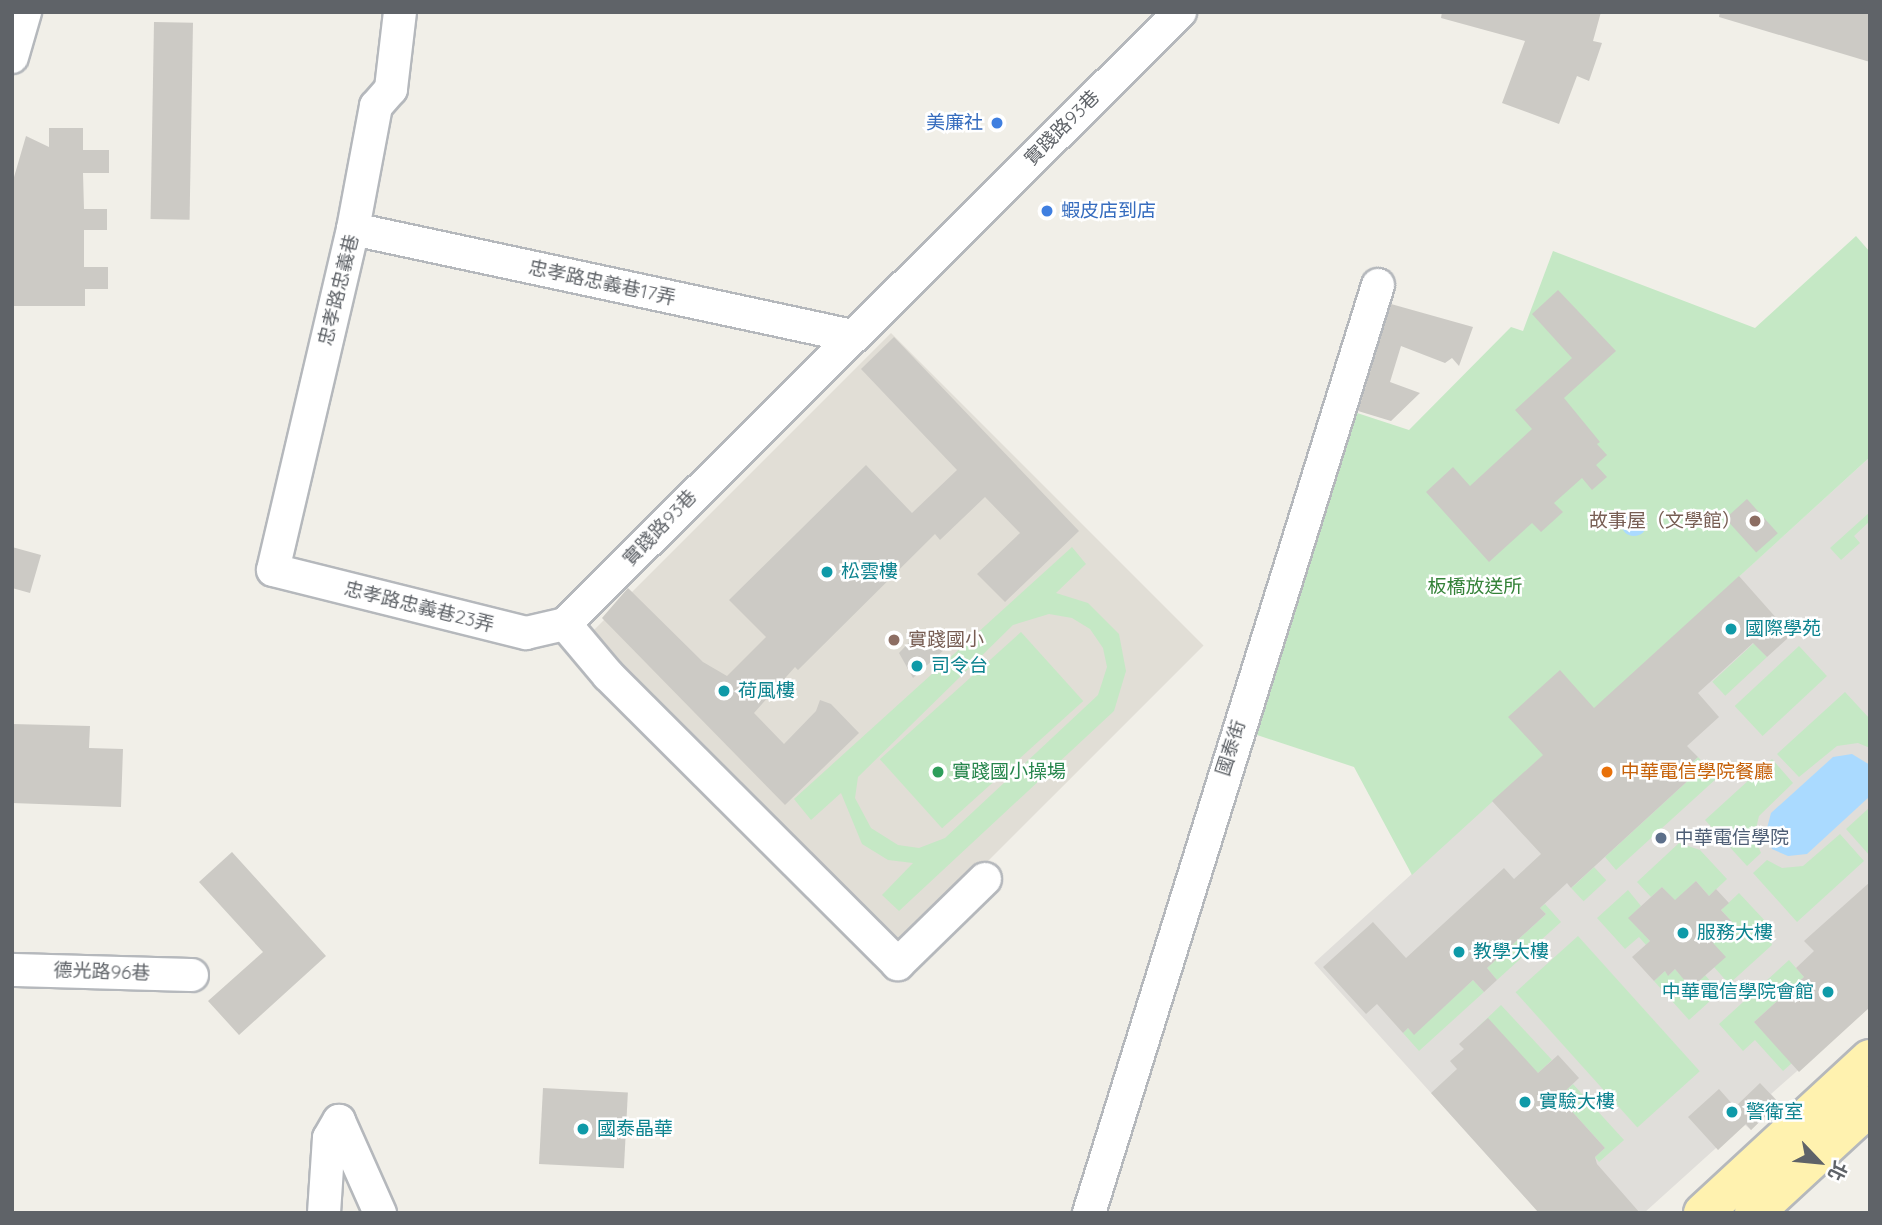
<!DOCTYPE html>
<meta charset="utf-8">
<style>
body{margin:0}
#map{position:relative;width:1882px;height:1225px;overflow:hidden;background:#f1efe8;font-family:Quicksand,"Noto Sans TC",sans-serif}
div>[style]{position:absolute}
.industrial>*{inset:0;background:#e0deda}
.education>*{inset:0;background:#e1ded6;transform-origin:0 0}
.green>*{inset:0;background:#c5e8c5;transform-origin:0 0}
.water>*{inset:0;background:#aadaff}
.round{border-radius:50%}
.building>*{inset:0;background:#cccac5;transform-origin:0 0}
.roads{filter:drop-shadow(2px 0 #b5b8bc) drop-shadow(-2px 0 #b5b8bc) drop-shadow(0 2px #b5b8bc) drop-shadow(0 -2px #b5b8bc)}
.minor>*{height:32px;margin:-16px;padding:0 16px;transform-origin:16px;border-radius:16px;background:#fff}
.major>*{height:38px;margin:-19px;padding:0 19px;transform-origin:19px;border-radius:19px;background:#fff2af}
.dots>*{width:19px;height:19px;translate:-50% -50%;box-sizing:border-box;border:4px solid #fff;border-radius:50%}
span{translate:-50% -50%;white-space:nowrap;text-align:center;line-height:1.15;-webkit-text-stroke:5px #fff;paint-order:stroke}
.shop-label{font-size:19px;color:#366cbe}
.right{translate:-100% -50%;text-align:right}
.left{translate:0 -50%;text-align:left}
.street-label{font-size:19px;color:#5f6368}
.education-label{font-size:19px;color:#785e54}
.culture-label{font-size:19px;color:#0d838f}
.park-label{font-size:19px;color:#348238}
.leisure-label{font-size:19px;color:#27864d}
.food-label{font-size:19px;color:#c56008}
.service-label{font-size:19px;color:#4e5e75}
.frame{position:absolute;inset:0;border:14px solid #5f6368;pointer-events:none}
.north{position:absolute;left:1784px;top:1127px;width:70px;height:70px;-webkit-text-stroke:5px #fff;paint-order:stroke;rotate:116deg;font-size:19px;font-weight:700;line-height:28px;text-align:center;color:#5f6368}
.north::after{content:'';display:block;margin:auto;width:24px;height:32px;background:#5f6368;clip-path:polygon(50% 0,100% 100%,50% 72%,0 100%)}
</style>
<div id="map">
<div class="industrial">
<div style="clip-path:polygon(1870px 457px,1870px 1007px,1771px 1094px,1779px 1103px,1751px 1130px,1745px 1125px,1716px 1148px,1644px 1213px,1539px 1213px,1314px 963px)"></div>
</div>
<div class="education">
<div style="left:891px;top:333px;width:442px;height:426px;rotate:45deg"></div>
</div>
<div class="green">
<div style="clip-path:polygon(1856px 236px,1870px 252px,1870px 457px,1412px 875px,1354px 767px,1248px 732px,1351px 411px,1409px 430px,1511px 327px,1523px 331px,1553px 251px,1755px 328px)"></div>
<div style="clip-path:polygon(1870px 512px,1870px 521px,1854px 536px,1860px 543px,1841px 560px,1830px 548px)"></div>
<div style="clip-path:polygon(evenodd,1072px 547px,1086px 564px,1056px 593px,1088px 603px,1119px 634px,1126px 671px,1114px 711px,899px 911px,882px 895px,913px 863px,888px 860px,862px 844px,841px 793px,811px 820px,794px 799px,1072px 547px,1049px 614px,1072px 618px,1090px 629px,1103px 648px,1107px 667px,1098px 695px,945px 838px,919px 848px,898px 845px,871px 828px,855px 798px,858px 777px,1013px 625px,1049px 614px)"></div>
<div style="left:1021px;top:632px;width:93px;height:190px;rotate:48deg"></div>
<div style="left:1754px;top:643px;width:19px;height:57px;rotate:47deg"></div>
<div style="left:1799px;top:646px;width:41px;height:88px;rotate:47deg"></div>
<div style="clip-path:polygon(1845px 692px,1870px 719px,1870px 748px,1858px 743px,1837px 746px,1799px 777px,1777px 754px)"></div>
<div style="clip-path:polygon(1698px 757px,1717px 778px,1616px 870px,1605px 857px,1693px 776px,1686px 768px)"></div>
<div style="clip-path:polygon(1772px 759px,1793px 783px,1759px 816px,1754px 837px,1761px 853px,1747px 866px,1705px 820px)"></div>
<div style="clip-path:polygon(1870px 807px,1870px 856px,1846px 829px)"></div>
<div style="clip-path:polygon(1840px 834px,1864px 861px,1797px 922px,1753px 873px,1767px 860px,1782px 868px,1803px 866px)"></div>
<div style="clip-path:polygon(1679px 843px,1700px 850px,1727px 879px,1709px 896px,1696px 881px,1675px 901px,1662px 887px,1651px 897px,1637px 882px)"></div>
<div style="left:1594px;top:867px;width:18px;height:31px;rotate:47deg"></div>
<div style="clip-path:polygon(1628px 890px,1641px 906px,1629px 918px,1650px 941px,1646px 945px,1639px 937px,1625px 949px,1597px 918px)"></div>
<div style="clip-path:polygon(1739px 893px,1767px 923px,1772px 945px,1729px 984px,1714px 967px,1713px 943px,1734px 924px,1721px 910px)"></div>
<div style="clip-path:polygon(1545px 904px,1561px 922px,1497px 980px,1487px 968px,1546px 914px,1540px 908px)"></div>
<div style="left:1578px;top:936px;width:182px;height:84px;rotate:48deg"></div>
<div style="clip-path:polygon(1789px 960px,1804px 977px,1754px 1022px,1792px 1063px,1783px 1071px,1755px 1040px,1743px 1051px,1719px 1024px)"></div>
<div style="clip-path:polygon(1675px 969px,1691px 987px,1705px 975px,1720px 992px,1689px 1020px,1654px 981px,1665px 971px,1669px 975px)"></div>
<div style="clip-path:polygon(1473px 980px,1484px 992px,1419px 1051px,1403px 1033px,1408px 1028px,1414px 1034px)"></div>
<div style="clip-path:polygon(1501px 1005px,1552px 1060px,1538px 1073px,1477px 1028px)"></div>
<div style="clip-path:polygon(1573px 1084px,1624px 1140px,1599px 1162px,1595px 1157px,1605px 1148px,1559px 1097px)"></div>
</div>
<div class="water">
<div class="round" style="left:1621px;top:510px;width:26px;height:26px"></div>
<div style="clip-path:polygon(1852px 754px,1870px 765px,1869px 797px,1807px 854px,1788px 856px,1772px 849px,1766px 832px,1771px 813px,1833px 757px)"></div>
</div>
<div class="building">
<div style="clip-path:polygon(1442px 12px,1601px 12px,1593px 41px,1602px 43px,1589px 81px,1577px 76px,1559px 124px,1502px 103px,1525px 41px,1441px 18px)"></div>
<div style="clip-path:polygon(1720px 12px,1870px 12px,1870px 62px,1719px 17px)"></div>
<div style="left:154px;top:22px;width:39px;height:197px;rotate:1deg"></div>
<div style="clip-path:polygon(49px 128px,83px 128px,83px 150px,109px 150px,109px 173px,83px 173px,84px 209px,107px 209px,107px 230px,84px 230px,84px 267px,108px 267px,108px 289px,85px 289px,85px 306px,12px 306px,12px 184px,26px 136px,49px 147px)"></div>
<div style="clip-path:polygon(1558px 290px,1616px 351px,1564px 398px,1600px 442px,1597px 444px,1607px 455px,1596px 465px,1607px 477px,1592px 490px,1582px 478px,1554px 503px,1563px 512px,1541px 532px,1532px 523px,1489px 562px,1426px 492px,1453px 467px,1470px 486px,1532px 429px,1515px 410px,1572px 358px,1532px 314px)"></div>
<div style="clip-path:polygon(1391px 304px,1473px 327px,1459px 366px,1452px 358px,1445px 363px,1401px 346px,1390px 382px,1420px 393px,1391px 421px,1358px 411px)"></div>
<div style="clip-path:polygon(894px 337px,1079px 531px,1005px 602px,977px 574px,1020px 533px,985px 497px,940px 540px,935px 534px,798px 670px,795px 667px,754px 713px,784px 744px,816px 711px,820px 700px,831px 704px,859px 733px,785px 805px,602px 618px,628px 588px,703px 662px,727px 676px,766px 637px,729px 600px,866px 465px,912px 513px,957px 470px,861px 369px)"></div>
<div style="left:1747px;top:499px;width:46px;height:29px;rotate:48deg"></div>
<div style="clip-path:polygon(12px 547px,41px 555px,30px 593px,12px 588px)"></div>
<div style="clip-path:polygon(1739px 576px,1778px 620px,1775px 623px,1788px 638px,1767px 657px,1753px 643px,1698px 693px,1719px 717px,1687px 746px,1698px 757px,1686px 768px,1693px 776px,1571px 888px,1567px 883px,1540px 908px,1546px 914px,1487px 968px,1497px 980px,1484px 992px,1473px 980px,1414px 1035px,1408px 1028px,1403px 1033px,1377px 1004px,1366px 1014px,1323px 967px,1373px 922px,1406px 958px,1504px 868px,1514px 879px,1541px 854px,1492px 801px,1543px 755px,1508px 717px,1560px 670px,1594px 708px)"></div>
<div style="clip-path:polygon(918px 633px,946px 648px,913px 678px,899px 653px)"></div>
<div style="clip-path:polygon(12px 724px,90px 726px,89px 748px,123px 749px,121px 807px,12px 803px)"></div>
<div style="clip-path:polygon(232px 852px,326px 956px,239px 1035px,208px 1001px,263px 952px,199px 882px)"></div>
<div style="clip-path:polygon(1696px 881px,1709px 896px,1716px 889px,1729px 903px,1721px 910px,1734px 924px,1713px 943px,1726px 957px,1691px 988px,1675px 969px,1668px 976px,1665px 971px,1654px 981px,1632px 957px,1650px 941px,1628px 918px,1662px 887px,1675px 900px)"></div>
<div style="clip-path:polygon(1870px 882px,1870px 1007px,1799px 1072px,1754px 1022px,1804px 977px,1796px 968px,1814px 951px,1804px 941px)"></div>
<div style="clip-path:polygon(1488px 1018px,1538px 1073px,1558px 1055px,1579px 1078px,1559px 1097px,1605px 1148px,1595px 1157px,1597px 1164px,1640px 1213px,1539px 1213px,1431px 1093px,1457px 1069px,1450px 1061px,1464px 1049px,1459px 1044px)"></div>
<div style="clip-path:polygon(1760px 1083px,1779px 1103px,1751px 1130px,1746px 1124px,1718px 1150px,1688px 1117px,1719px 1089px,1735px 1107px)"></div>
<div style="left:543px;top:1088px;width:85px;height:76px;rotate:3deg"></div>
</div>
<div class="roads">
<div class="minor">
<div style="left:400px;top:12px;width:78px;rotate:96.7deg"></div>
<div style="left:391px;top:89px;width:23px;rotate:131deg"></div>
<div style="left:376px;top:106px;width:125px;rotate:100.6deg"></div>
<div style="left:353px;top:229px;width:350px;rotate:103.2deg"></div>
<div style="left:273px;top:570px;width:261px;rotate:14deg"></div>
<div style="left:526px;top:633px;width:40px;rotate:-13deg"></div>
<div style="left:12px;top:57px;width:47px;rotate:-73.9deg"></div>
<div style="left:353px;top:229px;width:510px;rotate:12.1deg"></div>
<div style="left:985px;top:879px;width:122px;rotate:135.7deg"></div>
<div style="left:898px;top:964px;width:409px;rotate:-135.1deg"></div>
<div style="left:608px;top:675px;width:67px;rotate:-130.1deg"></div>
<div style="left:565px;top:624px;width:868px;rotate:-44.86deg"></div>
<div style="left:12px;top:970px;width:180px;rotate:1.6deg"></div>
<div style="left:339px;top:1121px;width:101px;rotate:66deg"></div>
<div style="left:324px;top:1213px;width:75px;rotate:-86.2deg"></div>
<div style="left:329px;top:1138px;width:20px;rotate:-60deg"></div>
<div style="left:1089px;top:1213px;width:972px;rotate:-72.7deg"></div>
</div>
<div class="major">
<div style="left:1703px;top:1213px;width:227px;rotate:-42.7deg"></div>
<div style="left:1754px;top:1213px;width:158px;rotate:-42.7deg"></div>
</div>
</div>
<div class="dots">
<div style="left:997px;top:123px;background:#3f7fe0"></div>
<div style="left:1047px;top:211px;background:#3f7fe0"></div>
<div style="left:1755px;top:521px;background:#8d6e63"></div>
<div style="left:827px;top:572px;background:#0f9aa8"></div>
<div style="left:1731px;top:629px;background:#0f9aa8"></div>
<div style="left:894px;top:640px;background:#8d6e63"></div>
<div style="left:917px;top:666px;background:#0f9aa8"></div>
<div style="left:724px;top:691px;background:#0f9aa8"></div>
<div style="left:938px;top:772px;background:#2e9e5b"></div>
<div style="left:1607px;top:772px;background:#e8710a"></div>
<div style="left:1661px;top:838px;background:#5c6f8a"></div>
<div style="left:1683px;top:933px;background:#0f9aa8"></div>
<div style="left:1459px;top:952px;background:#0f9aa8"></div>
<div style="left:1828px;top:992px;background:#0f9aa8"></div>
<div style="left:1525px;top:1102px;background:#0f9aa8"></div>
<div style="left:1732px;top:1112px;background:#0f9aa8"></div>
<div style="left:583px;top:1129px;background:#0f9aa8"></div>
</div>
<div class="shop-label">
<span class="right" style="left:983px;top:123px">美廉社</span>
<span class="left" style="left:1061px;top:211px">蝦皮店到店</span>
</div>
<div class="street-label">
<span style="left:1062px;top:128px;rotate:-45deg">實踐路93巷</span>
<span style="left:602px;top:283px;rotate:12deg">忠孝路忠義巷17弄</span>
<span style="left:339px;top:290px;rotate:-76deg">忠孝路忠義巷</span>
<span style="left:660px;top:528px;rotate:-46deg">實踐路93巷</span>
<span style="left:419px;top:607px;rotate:14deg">忠孝路忠義巷23弄</span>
<span style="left:1231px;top:748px;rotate:-72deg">國泰街</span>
<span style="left:102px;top:972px;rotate:2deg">德光路96巷</span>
</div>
<div class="education-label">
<span class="right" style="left:1741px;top:521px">故事屋（文學館）</span>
<span class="left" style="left:908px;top:640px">實踐國小</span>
</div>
<div class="culture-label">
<span class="left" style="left:841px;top:572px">松雲樓</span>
<span class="left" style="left:1745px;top:629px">國際學苑</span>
<span class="left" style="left:931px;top:666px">司令台</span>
<span class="left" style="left:738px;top:691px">荷風樓</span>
<span class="left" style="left:1697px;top:933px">服務大樓</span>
<span class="left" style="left:1473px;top:952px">教學大樓</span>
<span class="right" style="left:1814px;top:992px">中華電信學院會館</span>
<span class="left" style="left:1539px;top:1102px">實驗大樓</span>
<span class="left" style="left:1746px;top:1112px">警衛室</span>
<span class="left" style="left:597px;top:1129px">國泰晶華</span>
</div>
<div class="park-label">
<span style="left:1475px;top:587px">板橋放送所</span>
</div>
<div class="leisure-label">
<span class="left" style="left:952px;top:772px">實踐國小操場</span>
</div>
<div class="food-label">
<span class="left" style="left:1621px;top:772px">中華電信學院餐廳</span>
</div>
<div class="service-label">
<span class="left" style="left:1675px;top:838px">中華電信學院</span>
</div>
<div class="frame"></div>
<div class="north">北</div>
</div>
